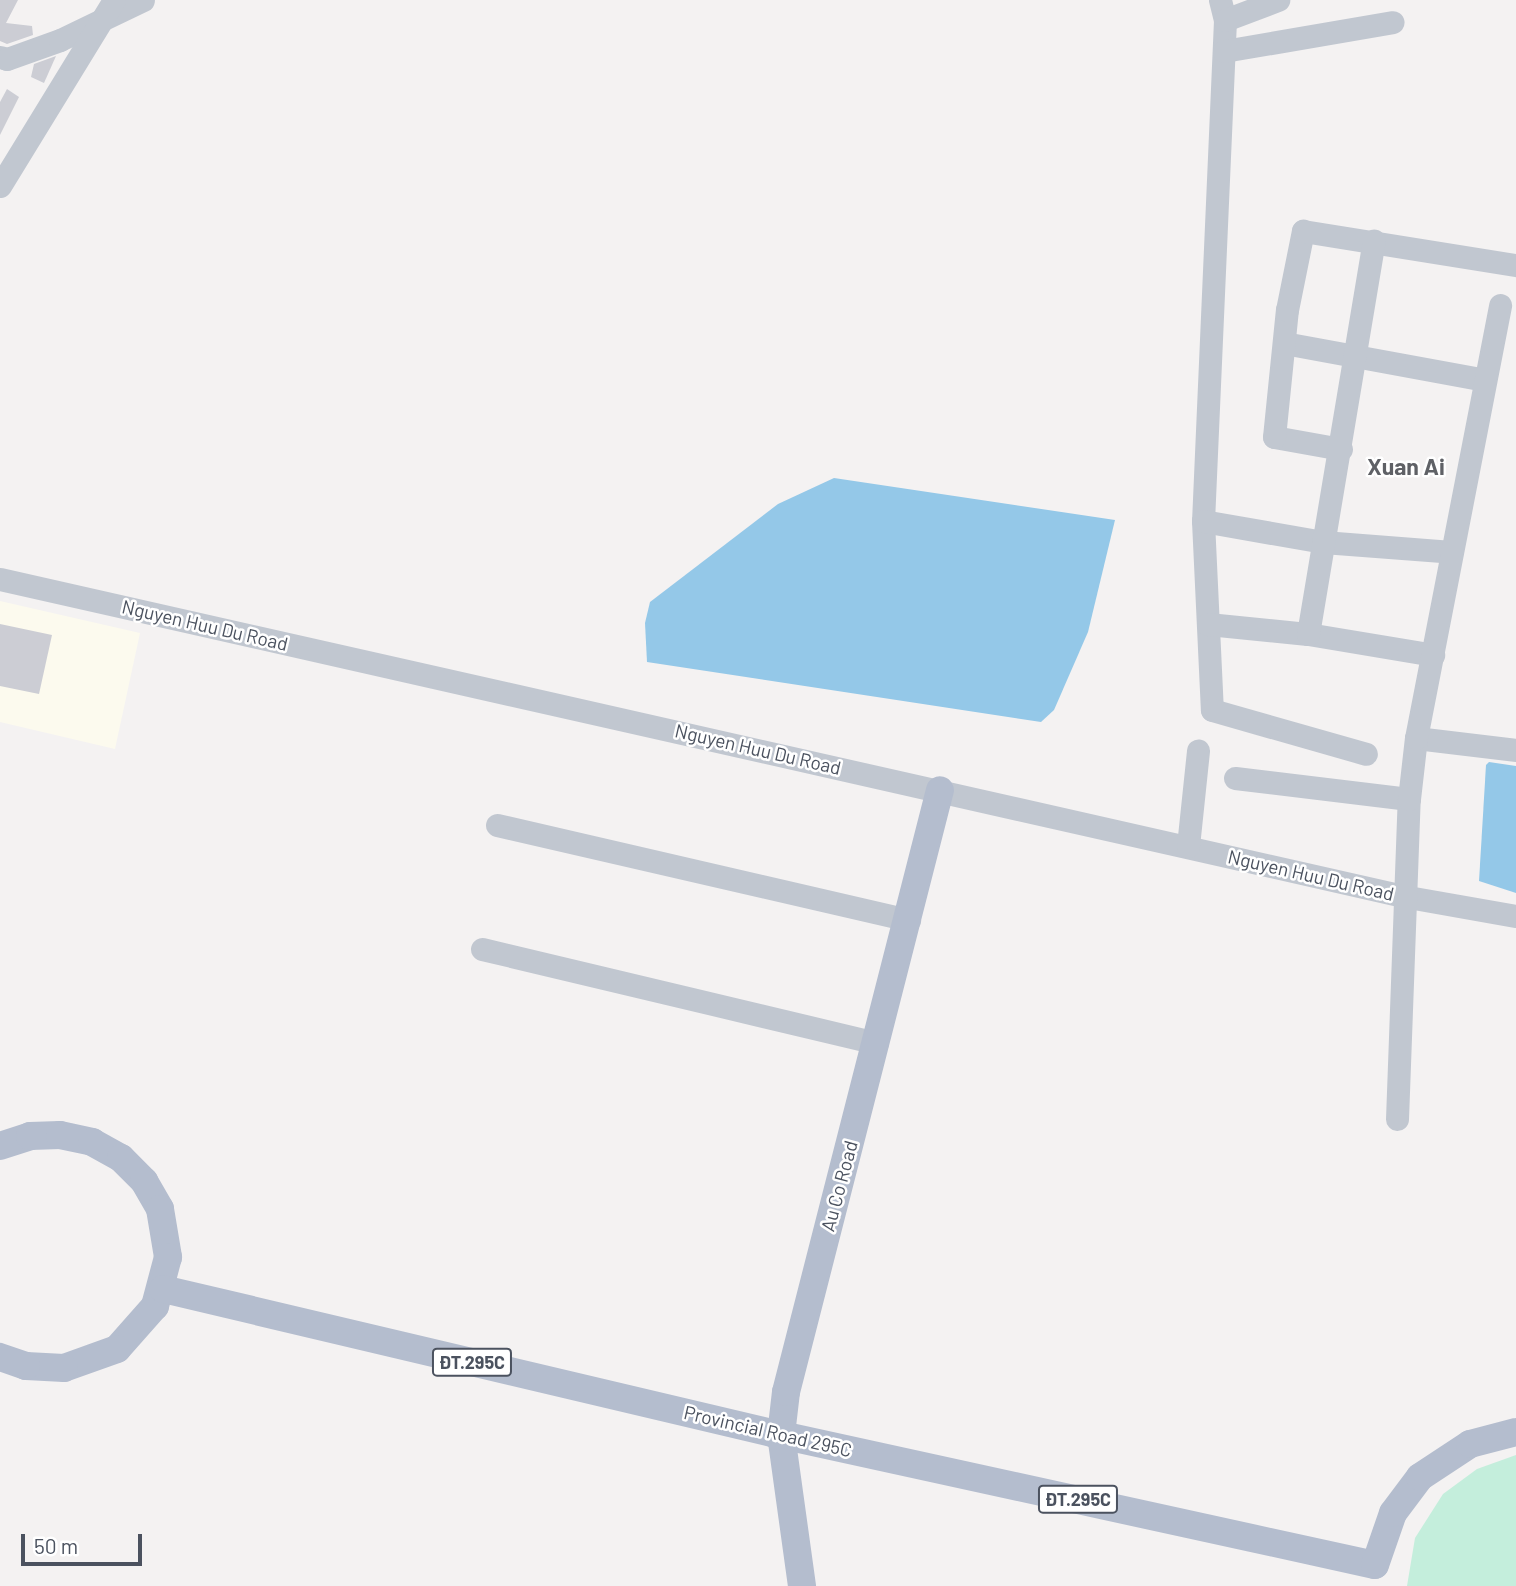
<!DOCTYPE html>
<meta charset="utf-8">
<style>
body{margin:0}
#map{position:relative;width:1516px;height:1586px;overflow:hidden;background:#f4f2f2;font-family:Barlow,sans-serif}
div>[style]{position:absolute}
.commercial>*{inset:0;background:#fcfaee}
.green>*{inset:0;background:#c4eedc}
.water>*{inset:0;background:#94c8e8}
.building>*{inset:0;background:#cccdd4}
.minor>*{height:23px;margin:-11.5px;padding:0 11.5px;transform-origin:11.5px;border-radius:11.5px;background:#c1c7d0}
.major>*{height:28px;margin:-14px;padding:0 14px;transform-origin:14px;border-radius:14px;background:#b4bdce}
span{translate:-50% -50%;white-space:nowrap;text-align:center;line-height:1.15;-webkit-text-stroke:5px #fff;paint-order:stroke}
.shield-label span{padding:2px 5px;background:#fff;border:2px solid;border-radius:5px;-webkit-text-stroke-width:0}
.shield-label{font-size:18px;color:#4b525f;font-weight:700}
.street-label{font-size:19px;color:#4b525f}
.quarter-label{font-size:23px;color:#5f6166;font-weight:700}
.scale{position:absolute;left:21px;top:1534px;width:121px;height:32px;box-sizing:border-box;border:4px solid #4b525f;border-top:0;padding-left:9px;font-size:21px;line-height:24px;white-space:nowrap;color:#4b525f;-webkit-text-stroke:5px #fff;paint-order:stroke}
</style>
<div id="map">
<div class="commercial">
<div style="clip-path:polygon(0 601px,140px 633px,115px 749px,0 722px)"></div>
</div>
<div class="green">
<div style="clip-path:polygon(1516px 1455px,1516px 1586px,1407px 1586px,1415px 1538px,1443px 1494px,1477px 1469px)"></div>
</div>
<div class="water">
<div style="clip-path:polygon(834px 478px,1115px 520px,1088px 632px,1054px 710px,1041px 722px,647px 662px,645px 623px,650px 602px,778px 504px)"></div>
<div style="clip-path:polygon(1489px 762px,1516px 766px,1516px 893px,1479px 881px,1486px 765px)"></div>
</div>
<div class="building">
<div style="clip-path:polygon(0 0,18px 0,6px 23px,32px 26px,33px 35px,7px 44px,0 41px)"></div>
<div style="clip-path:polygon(56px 56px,44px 83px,31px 77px,34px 64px)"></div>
<div style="clip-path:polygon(7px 89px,19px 97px,0 135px,0 102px)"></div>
<div style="clip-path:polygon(0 624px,52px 635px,39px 694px,0 686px)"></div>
</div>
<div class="minor">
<div style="left:1220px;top:0;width:21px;rotate:76deg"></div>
<div style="left:1225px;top:20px;width:501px;rotate:92.51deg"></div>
<div style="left:1203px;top:521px;width:189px;rotate:87.3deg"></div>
<div style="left:1212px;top:710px;width:160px;rotate:15.9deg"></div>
<div style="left:1225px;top:20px;width:57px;rotate:-20.7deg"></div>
<div style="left:1224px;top:51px;width:171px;rotate:-9.7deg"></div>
<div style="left:0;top:57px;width:7px;rotate:16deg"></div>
<div style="left:7px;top:59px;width:56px;rotate:-19.7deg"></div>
<div style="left:60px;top:40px;width:92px;rotate:-25.7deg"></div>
<div style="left:0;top:186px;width:218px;rotate:-58.5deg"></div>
<div style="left:1284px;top:343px;width:204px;rotate:10.4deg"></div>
<div style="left:1341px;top:449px;width:68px;rotate:-169.8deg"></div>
<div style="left:1274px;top:437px;width:128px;rotate:-84.2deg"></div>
<div style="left:1287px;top:310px;width:81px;rotate:-78.6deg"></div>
<div style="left:1303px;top:231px;width:216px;rotate:9.1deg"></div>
<div style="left:1203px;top:521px;width:122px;rotate:9.9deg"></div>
<div style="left:1323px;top:542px;width:129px;rotate:4.4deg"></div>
<div style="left:0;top:579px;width:1443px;rotate:12.73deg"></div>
<div style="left:1408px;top:897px;width:110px;rotate:10deg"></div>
<div style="left:1208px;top:624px;width:100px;rotate:5.7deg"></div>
<div style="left:1308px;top:634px;width:127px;rotate:9.5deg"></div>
<div style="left:1308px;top:634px;width:399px;rotate:-80.5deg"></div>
<div style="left:1416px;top:738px;width:101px;rotate:6.8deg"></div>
<div style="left:1235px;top:778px;width:175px;rotate:6.9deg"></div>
<div style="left:497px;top:825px;width:423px;rotate:13deg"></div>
<div style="left:1188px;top:846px;width:96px;rotate:-84deg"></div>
<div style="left:482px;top:949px;width:406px;rotate:13.4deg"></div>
<div style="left:1397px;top:1119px;width:320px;rotate:-87.9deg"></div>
<div style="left:1409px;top:799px;width:61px;rotate:-83.5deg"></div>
<div style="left:1416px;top:738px;width:441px;rotate:-79deg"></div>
</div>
<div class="major">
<div style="left:0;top:1146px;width:32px;rotate:-18deg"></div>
<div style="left:30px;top:1136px;width:30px;rotate:-2deg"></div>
<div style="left:60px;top:1135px;width:33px;rotate:12deg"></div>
<div style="left:92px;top:1142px;width:33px;rotate:29deg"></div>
<div style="left:121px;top:1158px;width:33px;rotate:45deg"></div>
<div style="left:144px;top:1181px;width:32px;rotate:60deg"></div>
<div style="left:160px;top:1209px;width:49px;rotate:80.5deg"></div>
<div style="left:168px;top:1257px;width:51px;rotate:104.9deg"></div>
<div style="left:155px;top:1306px;width:57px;rotate:131.5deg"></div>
<div style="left:117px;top:1349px;width:56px;rotate:160.3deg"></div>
<div style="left:64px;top:1368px;width:38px;rotate:-177deg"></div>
<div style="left:26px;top:1366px;width:28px;rotate:-161deg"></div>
<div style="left:163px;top:1289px;width:626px;rotate:13.3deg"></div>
<div style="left:772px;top:1433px;width:617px;rotate:12.35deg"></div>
<div style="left:1375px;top:1565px;width:55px;rotate:-70.9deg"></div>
<div style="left:1393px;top:1513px;width:45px;rotate:-53.1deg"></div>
<div style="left:1420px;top:1477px;width:60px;rotate:-33.4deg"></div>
<div style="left:1470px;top:1444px;width:48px;rotate:-14.6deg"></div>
<div style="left:802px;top:1586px;width:152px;rotate:-97.9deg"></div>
<div style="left:781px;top:1435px;width:43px;rotate:-83.4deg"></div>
<div style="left:786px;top:1392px;width:621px;rotate:-75.65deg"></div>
</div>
<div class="shield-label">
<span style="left:472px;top:1362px">ĐT.295C</span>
<span style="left:1078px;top:1499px">ĐT.295C</span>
</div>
<div class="street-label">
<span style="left:205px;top:625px;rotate:13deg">Nguyen Huu Du Road</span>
<span style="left:758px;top:749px;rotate:13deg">Nguyen Huu Du Road</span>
<span style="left:1311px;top:875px;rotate:13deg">Nguyen Huu Du Road</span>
<span style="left:839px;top:1186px;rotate:-75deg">Au Co Road</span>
<span style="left:768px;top:1431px;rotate:13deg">Provincial Road 295C</span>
</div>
<div class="quarter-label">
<span style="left:1406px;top:466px">Xuan Ai</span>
</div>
<div class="scale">50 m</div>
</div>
